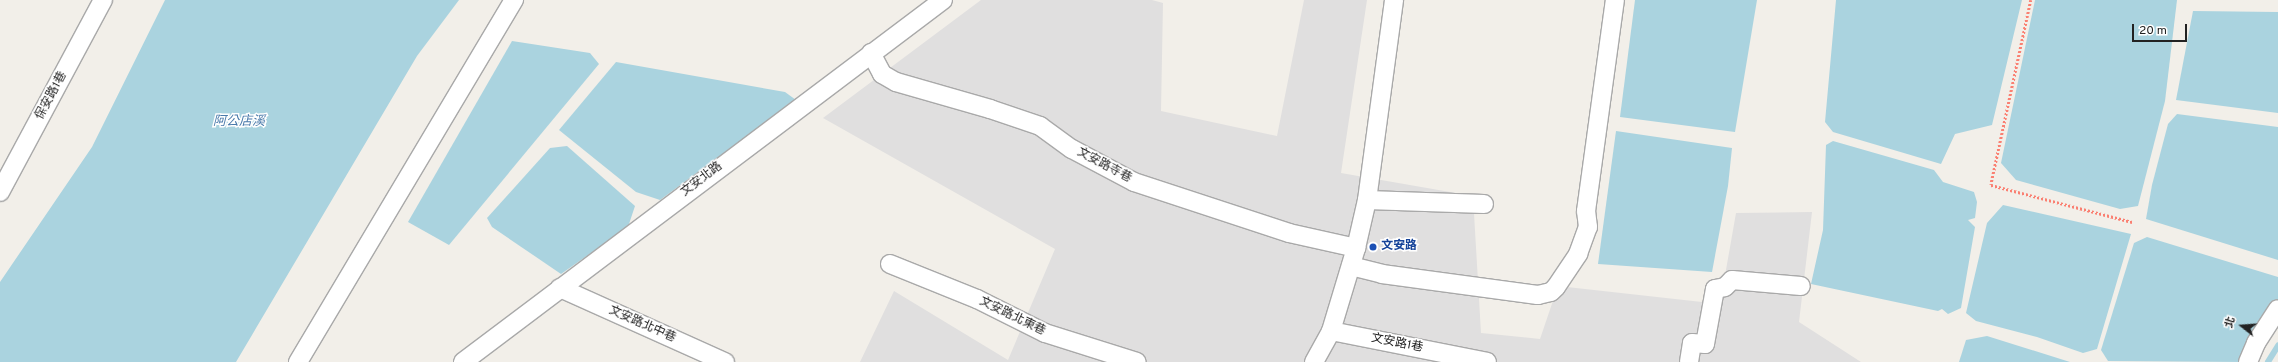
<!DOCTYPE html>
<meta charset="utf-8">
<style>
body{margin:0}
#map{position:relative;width:2278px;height:362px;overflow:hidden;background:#f2efe9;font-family:Overpass,"Noto Sans TC",sans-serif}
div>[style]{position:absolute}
.residential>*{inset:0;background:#e0dfdf}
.water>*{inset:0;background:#aad3df}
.stream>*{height:5.5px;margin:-2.75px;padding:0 2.75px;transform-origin:2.75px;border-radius:2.75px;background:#aad3df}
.path>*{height:2.5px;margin-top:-1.25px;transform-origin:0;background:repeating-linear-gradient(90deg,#fa8072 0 2px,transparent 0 4px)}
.roads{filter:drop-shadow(1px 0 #a9a9a9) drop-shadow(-1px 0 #a9a9a9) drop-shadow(0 1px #a9a9a9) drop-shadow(0 -1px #a9a9a9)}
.minor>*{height:18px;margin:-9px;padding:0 9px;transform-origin:9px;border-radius:9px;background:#fff}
.dots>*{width:11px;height:11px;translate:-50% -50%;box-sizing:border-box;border:2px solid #fff;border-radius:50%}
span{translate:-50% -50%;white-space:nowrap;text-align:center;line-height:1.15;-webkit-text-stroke:3px #fff;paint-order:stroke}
.street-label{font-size:12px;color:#222}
.transit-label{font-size:12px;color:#164399;font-weight:700}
.left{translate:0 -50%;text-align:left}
.water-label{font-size:13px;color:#4a7aab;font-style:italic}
.north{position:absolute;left:2222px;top:306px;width:40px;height:40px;-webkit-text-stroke:3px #fff;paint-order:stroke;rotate:287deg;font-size:11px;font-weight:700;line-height:16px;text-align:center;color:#222}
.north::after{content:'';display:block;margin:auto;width:14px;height:18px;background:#222;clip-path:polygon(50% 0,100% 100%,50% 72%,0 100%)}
.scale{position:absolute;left:2132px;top:24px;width:55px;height:18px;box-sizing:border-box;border:2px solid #222;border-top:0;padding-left:5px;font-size:12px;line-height:14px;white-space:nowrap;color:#222;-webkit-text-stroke:3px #fff;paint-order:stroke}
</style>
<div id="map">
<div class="residential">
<div style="clip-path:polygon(981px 0,1152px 0,1163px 3px,1161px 111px,1277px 136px,1304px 0,1367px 0,1341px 173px,1473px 196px,1481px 333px,1540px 339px,1558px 286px,1720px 304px,1736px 213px,1812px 212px,1799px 322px,1861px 362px,860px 362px,894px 291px,1008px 360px,1055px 249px,823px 118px)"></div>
</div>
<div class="water">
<div style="clip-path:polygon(165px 0,459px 0,417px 56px,236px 362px,0 362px,0 282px,92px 147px)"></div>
<div style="clip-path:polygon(1635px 0,1757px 0,1735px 132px,1620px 117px)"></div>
<div style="clip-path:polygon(1836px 0,2022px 0,1992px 125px,1955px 134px,1941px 164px,1833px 132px,1825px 122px)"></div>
<div style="clip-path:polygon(2035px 0,2177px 0,2165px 101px,2138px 206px,2120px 209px,2016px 180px,2001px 163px)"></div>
<div style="clip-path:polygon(2193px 11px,2278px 12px,2278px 113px,2176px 100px)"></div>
<div style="clip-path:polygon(512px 41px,590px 53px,599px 64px,449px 245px,408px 222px)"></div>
<div style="clip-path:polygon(616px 62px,785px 92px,796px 100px,660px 200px,636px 192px,559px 130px)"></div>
<div style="clip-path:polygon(2177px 114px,2278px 127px,2278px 260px,2146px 219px,2152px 185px,2168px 124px)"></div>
<div style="clip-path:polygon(1616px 131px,1732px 148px,1728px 186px,1712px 272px,1598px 264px)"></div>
<div style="clip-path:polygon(1833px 141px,1934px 170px,1943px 182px,1974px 192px,1977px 202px,1975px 218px,1968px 220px,1975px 227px,1961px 308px,1948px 314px,1942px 309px,1938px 311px,1811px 284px,1823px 230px,1826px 145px)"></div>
<div style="clip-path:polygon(567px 146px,635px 206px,628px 227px,561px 274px,492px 227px,487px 218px,550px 148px)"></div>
<div style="clip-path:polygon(2003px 205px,2131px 234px,2097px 349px,2083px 353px,2037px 337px,1976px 321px,1966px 313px,1987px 223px)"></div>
<div style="clip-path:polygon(2147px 237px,2278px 277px,2278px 304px,2243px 362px,2108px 361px,2101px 350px,2134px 243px)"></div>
<div style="clip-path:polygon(1987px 336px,2070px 362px,1959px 362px,1966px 340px)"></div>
</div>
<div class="stream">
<div style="left:2268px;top:362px;width:19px;rotate:-58deg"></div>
</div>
<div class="path">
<div style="left:2031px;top:0;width:189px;rotate:102.2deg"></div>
<div style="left:1991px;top:185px;width:146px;rotate:14.7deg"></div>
</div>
<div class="roads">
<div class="minor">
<div style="left:871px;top:53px;width:24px;rotate:62deg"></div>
<div style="left:882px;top:74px;width:16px;rotate:30deg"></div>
<div style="left:896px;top:82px;width:98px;rotate:16deg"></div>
<div style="left:990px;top:109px;width:53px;rotate:18.8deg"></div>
<div style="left:1040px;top:126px;width:39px;rotate:36deg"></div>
<div style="left:1072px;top:149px;width:70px;rotate:28deg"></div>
<div style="left:1134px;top:182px;width:163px;rotate:18.2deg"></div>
<div style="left:1289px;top:233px;width:69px;rotate:12.6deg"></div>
<div style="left:0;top:192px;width:218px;rotate:-61.8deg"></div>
<div style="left:1367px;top:200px;width:117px;rotate:2deg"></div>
<div style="left:890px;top:264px;width:94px;rotate:21.9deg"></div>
<div style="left:977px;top:299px;width:76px;rotate:26.6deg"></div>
<div style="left:1045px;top:333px;width:96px;rotate:17.5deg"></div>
<div style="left:1351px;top:266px;width:32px;rotate:14deg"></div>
<div style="left:1382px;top:274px;width:157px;rotate:7.7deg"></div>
<div style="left:1538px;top:295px;width:13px;rotate:-13deg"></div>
<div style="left:1551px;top:292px;width:7px;rotate:-45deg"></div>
<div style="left:1556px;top:287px;width:40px;rotate:-56deg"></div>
<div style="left:1578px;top:254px;width:29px;rotate:-70deg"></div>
<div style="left:1588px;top:227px;width:16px;rotate:-97deg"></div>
<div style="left:1586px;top:211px;width:213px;rotate:-82.2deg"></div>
<div style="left:560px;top:288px;width:181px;rotate:24.2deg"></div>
<div style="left:1331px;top:331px;width:159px;rotate:11.2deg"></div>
<div style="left:298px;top:362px;width:422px;rotate:-59.2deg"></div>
<div style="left:463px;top:362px;width:601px;rotate:-37.02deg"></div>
<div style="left:1314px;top:362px;width:35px;rotate:-61deg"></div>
<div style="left:1331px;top:331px;width:87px;rotate:-73.2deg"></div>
<div style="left:1356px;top:248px;width:49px;rotate:-77.1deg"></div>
<div style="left:1367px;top:200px;width:202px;rotate:-82.3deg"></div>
<div style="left:1689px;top:362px;width:19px;rotate:-81deg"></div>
<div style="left:1692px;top:343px;width:13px;rotate:4deg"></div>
<div style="left:1705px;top:344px;width:56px;rotate:-79.7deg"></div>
<div style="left:1715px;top:289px;width:10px;rotate:-11deg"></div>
<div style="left:1725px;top:287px;width:10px;rotate:-45deg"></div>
<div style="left:1732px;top:280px;width:69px;rotate:5deg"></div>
<div style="left:2248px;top:362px;width:21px;rotate:-67deg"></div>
<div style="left:2256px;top:343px;width:40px;rotate:-57.1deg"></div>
</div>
</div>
<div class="dots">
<div style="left:1373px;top:247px;background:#1a4fb4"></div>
</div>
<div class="street-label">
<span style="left:52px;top:96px;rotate:-62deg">保安路1巷</span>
<span style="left:1104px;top:166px;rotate:28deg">文安路寺巷</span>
<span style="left:702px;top:180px;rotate:-37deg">文安北路</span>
<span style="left:1012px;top:317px;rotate:26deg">文安路北東巷</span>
<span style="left:642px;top:325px;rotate:24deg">文安路北中巷</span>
<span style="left:1397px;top:344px;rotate:11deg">文安路1巷</span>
</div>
<div class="transit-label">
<span class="left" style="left:1381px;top:247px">文安路</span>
</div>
<div class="water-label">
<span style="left:239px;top:122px">阿公店溪</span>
</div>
<div class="north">北</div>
<div class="scale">20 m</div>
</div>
